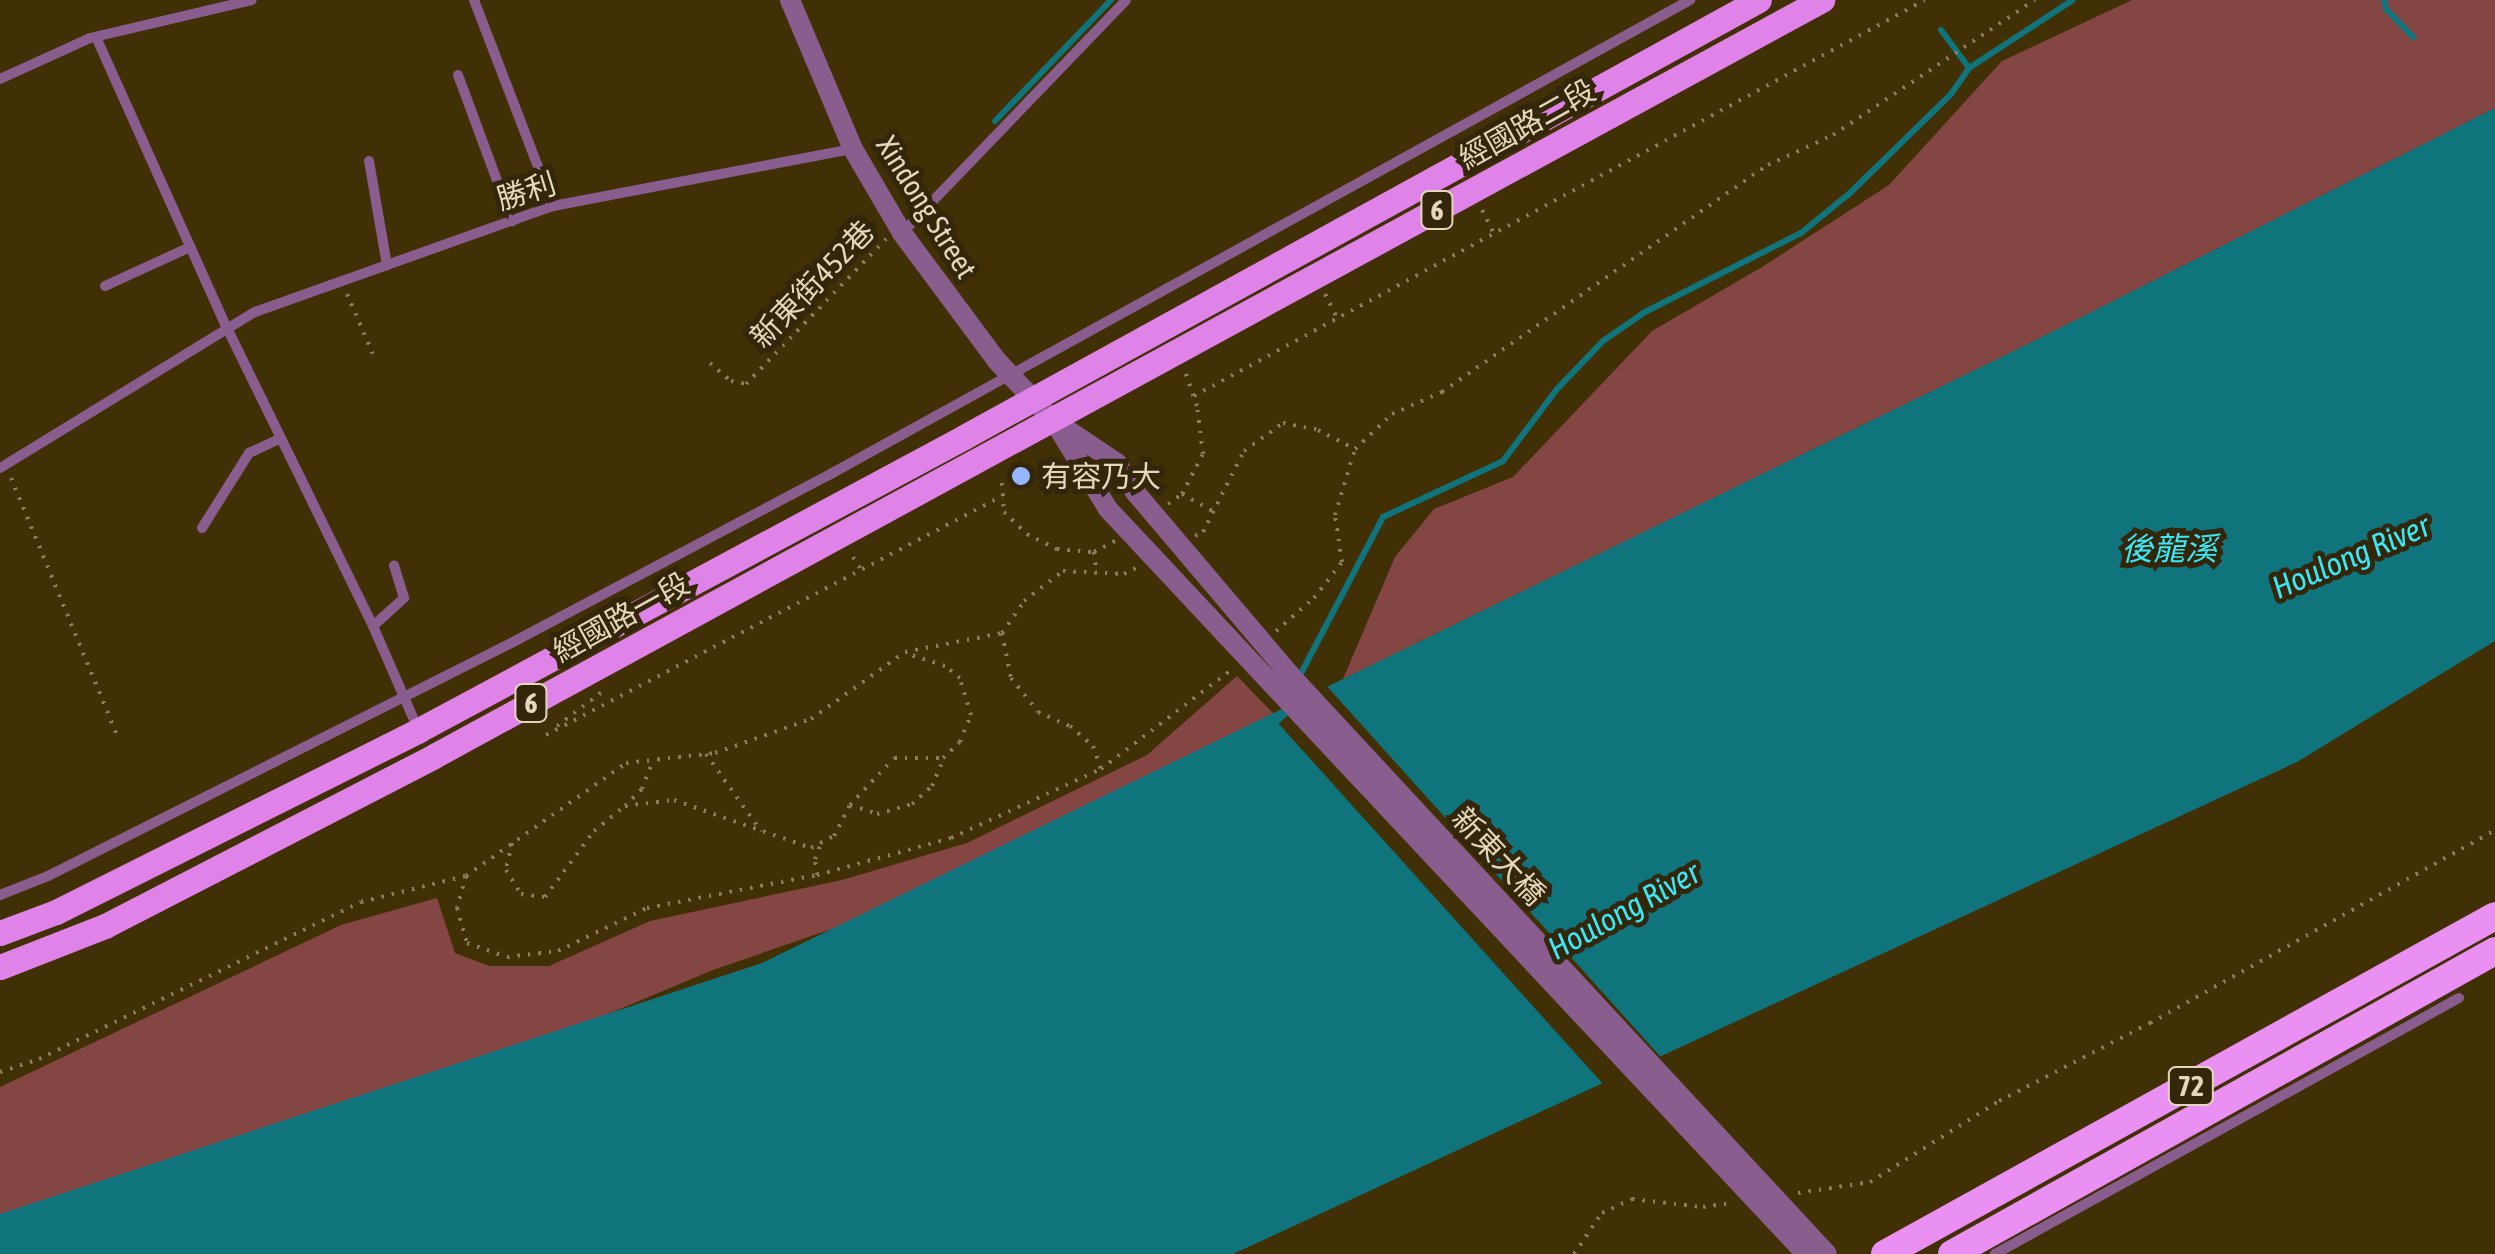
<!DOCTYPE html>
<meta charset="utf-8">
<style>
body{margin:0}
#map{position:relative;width:2495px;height:1254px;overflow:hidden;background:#412f05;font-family:"Asap Condensed","Noto Sans TC",sans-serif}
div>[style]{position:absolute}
.green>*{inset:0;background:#844642}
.water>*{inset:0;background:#10747c}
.pier>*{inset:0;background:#412f05;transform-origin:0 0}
.stream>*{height:6px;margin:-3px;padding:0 3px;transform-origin:3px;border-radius:3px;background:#10747c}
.path>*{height:4px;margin-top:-2px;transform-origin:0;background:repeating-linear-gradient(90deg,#8d7d5b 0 2.5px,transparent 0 10.5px)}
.service>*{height:10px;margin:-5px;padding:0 5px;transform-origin:5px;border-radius:5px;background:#895d8d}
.minor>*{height:20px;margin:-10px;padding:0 10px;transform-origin:10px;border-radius:10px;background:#895d8d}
.tertiary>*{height:20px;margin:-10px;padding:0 10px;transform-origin:10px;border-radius:10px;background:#895d8d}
.primary>*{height:25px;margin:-12.5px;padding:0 12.5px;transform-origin:12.5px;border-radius:12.5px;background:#df83e8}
.trunk>*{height:28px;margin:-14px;padding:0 14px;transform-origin:14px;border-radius:14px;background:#ea90f3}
.tertiary-bridge>*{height:20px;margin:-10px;padding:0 10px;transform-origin:10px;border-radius:10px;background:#895d8d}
.dots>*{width:28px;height:28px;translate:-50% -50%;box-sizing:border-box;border:5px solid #33260b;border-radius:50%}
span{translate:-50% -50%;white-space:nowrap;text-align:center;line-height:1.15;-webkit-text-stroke:10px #33260b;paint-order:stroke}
.shield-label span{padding:2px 8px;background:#33260b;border:2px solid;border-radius:8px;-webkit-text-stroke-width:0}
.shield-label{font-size:28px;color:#e5d7bd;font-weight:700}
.street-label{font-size:30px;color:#e5d7bd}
.poi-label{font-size:30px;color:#e5d7bd}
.left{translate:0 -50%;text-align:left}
.water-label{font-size:32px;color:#39e8f7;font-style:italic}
</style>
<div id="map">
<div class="green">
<div style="clip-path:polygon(2132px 0,2495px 0,2495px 108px,2022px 347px,1343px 679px,1395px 557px,1434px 509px,1513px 477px,1652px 331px,1762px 267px,1889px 185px,2002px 61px)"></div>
<div style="clip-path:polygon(1237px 676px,1273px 713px,904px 904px,713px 970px,331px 1130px,0 1254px,0 1087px,341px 925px,437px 898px,455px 953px,489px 966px,549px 966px,650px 921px,842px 880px,967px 843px,1147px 755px)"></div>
</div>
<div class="water">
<div style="clip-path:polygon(2495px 108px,2495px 641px,2297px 762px,1233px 1254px,0 1254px,0 1214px,762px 963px,2022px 347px)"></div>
</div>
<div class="pier">
<div style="left:1324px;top:683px;width:508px;height:61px;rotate:48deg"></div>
</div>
<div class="stream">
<div style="left:2384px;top:0;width:9px;rotate:77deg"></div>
<div style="left:2386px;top:9px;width:39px;rotate:46deg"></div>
<div style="left:1941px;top:30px;width:47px;rotate:53.6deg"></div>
<div style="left:995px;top:121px;width:168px;rotate:-46.2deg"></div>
<div style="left:1298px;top:679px;width:183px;rotate:-62.3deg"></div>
<div style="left:1383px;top:517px;width:132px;rotate:-25deg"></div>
<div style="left:1503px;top:461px;width:90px;rotate:-53.1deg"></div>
<div style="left:1557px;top:389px;width:66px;rotate:-46.2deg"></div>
<div style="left:1603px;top:341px;width:51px;rotate:-34.6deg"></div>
<div style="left:1645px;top:312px;width:175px;rotate:-26.9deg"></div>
<div style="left:1801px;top:233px;width:63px;rotate:-39.2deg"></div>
<div style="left:1850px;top:193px;width:141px;rotate:-44.4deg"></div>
<div style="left:1951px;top:94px;width:32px;rotate:-55deg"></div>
<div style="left:1969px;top:68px;width:124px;rotate:-33.2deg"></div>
</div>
<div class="path">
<div style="left:1482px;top:210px;width:29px;rotate:63deg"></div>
<div style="left:347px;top:294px;width:65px;rotate:66.6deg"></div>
<div style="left:1325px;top:294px;width:28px;rotate:63deg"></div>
<div style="left:710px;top:363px;width:28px;rotate:41deg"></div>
<div style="left:731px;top:381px;width:15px;rotate:11deg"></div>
<div style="left:746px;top:384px;width:202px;rotate:-46deg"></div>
<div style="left:1194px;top:396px;width:831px;rotate:-28.45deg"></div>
<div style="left:11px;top:478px;width:276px;rotate:67.6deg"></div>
<div style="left:1002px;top:483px;width:29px;rotate:86deg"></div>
<div style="left:1004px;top:512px;width:32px;rotate:44deg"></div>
<div style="left:1027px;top:534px;width:34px;rotate:27deg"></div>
<div style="left:1057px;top:549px;width:37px;rotate:5deg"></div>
<div style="left:1094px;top:552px;width:24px;rotate:-28deg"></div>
<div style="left:1182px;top:494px;width:35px;rotate:29deg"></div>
<div style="left:1168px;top:504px;width:17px;rotate:-36deg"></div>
<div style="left:1182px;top:494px;width:45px;rotate:-62.3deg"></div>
<div style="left:1203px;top:454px;width:48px;rotate:-97.1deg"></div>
<div style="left:1197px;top:406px;width:39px;rotate:-109deg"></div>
<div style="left:1195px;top:536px;width:9px;rotate:-27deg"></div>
<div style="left:1203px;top:532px;width:91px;rotate:-63.2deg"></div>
<div style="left:1244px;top:451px;width:48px;rotate:-35.7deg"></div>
<div style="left:1283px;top:423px;width:36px;rotate:11deg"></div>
<div style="left:1318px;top:430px;width:42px;rotate:27.2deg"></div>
<div style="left:1094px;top:552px;width:20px;rotate:84deg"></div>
<div style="left:853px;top:557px;width:13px;rotate:58deg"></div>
<div style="left:1276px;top:631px;width:50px;rotate:-41deg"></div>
<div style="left:1314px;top:598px;width:46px;rotate:-52.1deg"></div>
<div style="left:1342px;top:562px;width:48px;rotate:-98.5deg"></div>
<div style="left:1335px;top:515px;width:69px;rotate:-73.1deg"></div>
<div style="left:1355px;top:449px;width:51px;rotate:-43.4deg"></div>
<div style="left:1392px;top:414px;width:55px;rotate:-23.7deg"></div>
<div style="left:1442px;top:392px;width:397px;rotate:-34.9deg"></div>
<div style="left:1768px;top:165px;width:72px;rotate:-24.8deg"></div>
<div style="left:1833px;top:135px;width:243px;rotate:-33.8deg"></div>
<div style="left:1002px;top:633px;width:46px;rotate:78.7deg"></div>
<div style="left:1011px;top:678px;width:43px;rotate:51.5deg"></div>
<div style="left:1038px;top:712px;width:35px;rotate:24deg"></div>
<div style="left:1070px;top:726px;width:30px;rotate:41deg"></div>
<div style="left:1093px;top:746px;width:24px;rotate:71deg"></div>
<div style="left:557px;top:726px;width:61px;rotate:-37.1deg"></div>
<div style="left:546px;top:735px;width:515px;rotate:-27.66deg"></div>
<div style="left:706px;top:754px;width:95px;rotate:54.5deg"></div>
<div style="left:850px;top:805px;width:28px;rotate:18deg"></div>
<div style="left:877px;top:814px;width:36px;rotate:-16deg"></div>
<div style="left:912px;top:804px;width:27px;rotate:-42deg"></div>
<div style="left:932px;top:786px;width:28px;rotate:-67deg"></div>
<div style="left:625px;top:806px;width:24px;rotate:-45deg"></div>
<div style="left:642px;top:789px;width:31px;rotate:-69deg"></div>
<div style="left:512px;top:843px;width:28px;rotate:103deg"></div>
<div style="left:506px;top:870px;width:28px;rotate:58deg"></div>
<div style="left:521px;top:894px;width:24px;rotate:7deg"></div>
<div style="left:545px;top:897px;width:82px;rotate:-53.4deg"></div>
<div style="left:594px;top:831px;width:40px;rotate:-39deg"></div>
<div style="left:625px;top:806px;width:49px;rotate:-7deg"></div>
<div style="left:674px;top:800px;width:145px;rotate:19.3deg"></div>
<div style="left:811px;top:848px;width:26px;rotate:-28deg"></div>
<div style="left:834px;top:836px;width:35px;rotate:-63deg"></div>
<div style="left:850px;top:805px;width:64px;rotate:-46.9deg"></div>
<div style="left:894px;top:758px;width:49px"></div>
<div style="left:943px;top:758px;width:23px;rotate:-43deg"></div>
<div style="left:960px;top:742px;width:29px;rotate:-68deg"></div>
<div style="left:971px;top:715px;width:39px;rotate:-107deg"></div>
<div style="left:960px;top:678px;width:19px;rotate:-141deg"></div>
<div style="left:945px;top:666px;width:38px;rotate:-162deg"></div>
<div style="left:817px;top:875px;width:16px;rotate:-97deg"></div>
<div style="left:815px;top:859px;width:17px;rotate:-69deg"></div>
<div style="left:466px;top:876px;width:33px;rotate:106deg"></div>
<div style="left:457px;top:908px;width:36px;rotate:74deg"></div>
<div style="left:467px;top:943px;width:42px;rotate:19.3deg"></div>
<div style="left:507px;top:957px;width:51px;rotate:-6.7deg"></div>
<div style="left:558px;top:951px;width:99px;rotate:-25.8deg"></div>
<div style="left:647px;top:908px;width:173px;rotate:-11deg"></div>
<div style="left:817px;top:875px;width:139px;rotate:-15.4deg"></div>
<div style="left:951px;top:838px;width:165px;rotate:-24.7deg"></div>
<div style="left:1101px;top:769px;width:163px;rotate:-37.3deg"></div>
<div style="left:0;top:1072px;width:41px;rotate:-18.4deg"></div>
<div style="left:39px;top:1059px;width:358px;rotate:-26deg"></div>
<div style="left:361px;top:902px;width:108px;rotate:-13.9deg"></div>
<div style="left:466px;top:876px;width:196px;rotate:-35.2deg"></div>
<div style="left:626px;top:763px;width:90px;rotate:-6.4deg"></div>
<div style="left:715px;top:753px;width:102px;rotate:-19.5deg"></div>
<div style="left:811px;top:719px;width:115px;rotate:-35.5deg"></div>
<div style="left:905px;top:652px;width:99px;rotate:-11.1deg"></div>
<div style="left:1002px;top:633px;width:39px;rotate:-55deg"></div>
<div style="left:1024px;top:601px;width:49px;rotate:-37.6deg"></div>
<div style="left:1063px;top:571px;width:61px;rotate:2.8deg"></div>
<div style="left:1124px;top:574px;width:16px;rotate:-27deg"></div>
<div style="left:1798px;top:1193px;width:73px;rotate:-8.7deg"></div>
<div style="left:1870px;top:1182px;width:152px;rotate:-32.1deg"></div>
<div style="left:1999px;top:1101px;width:170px;rotate:-27.3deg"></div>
<div style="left:2150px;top:1023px;width:395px;rotate:-29.2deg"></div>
<div style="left:1574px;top:1254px;width:50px;rotate:-55.7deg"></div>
<div style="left:1602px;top:1213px;width:33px;rotate:-25deg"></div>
<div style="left:1632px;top:1199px;width:71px;rotate:6.4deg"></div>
<div style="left:1703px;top:1207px;width:27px;rotate:-8deg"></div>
</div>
<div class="service">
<div style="left:474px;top:0;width:221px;rotate:69deg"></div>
<div style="left:96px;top:37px;width:319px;rotate:65.8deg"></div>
<div style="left:227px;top:328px;width:332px;rotate:63.9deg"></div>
<div style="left:373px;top:626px;width:112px;rotate:66.4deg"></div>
<div style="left:458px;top:75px;width:156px;rotate:69.7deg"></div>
<div style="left:0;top:79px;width:99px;rotate:-24.5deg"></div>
<div style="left:90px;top:38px;width:166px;rotate:-13.2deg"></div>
<div style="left:369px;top:161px;width:106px;rotate:80.2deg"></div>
<div style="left:902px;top:233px;width:323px;rotate:-46.1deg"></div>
<div style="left:105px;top:286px;width:94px;rotate:-24.6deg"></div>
<div style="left:0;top:468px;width:299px;rotate:-31.5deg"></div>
<div style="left:255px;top:312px;width:316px;rotate:-19.6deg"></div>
<div style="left:553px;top:206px;width:305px;rotate:-10.8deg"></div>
<div style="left:202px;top:528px;width:89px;rotate:-57.9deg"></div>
<div style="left:249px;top:453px;width:35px;rotate:-25deg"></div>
<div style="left:373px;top:626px;width:42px;rotate:-42.1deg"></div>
<div style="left:404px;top:598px;width:34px;rotate:-107deg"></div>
<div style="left:0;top:895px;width:52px;rotate:-21.6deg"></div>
<div style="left:48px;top:876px;width:523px;rotate:-26.71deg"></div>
<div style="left:515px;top:641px;width:353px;rotate:-27.9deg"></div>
<div style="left:827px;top:476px;width:986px;rotate:-28.88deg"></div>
<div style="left:1995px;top:1254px;width:530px;rotate:-28.89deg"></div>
</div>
<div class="minor">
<div style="left:790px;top:0;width:162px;rotate:67.1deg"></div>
<div style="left:853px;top:149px;width:97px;rotate:59.7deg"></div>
<div style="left:902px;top:233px;width:159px;rotate:53.4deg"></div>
<div style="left:997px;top:361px;width:81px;rotate:46.5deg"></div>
</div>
<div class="tertiary">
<div style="left:1053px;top:420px;width:77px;rotate:33.9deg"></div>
<div style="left:1117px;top:463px;width:34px;rotate:58deg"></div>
<div style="left:1057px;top:426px;width:97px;rotate:58.4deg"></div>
</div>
<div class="primary">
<div style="left:0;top:933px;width:60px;rotate:-20.6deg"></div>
<div style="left:56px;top:912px;width:406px;rotate:-26.6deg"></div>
<div style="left:419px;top:730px;width:619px;rotate:-28.26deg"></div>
<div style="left:964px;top:437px;width:907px;rotate:-28.8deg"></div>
<div style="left:0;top:967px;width:113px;rotate:-21.3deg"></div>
<div style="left:105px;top:926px;width:370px;rotate:-27.3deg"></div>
<div style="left:434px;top:756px;width:1581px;rotate:-28.58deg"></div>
</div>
<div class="trunk">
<div style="left:1885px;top:1254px;width:697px;rotate:-28.99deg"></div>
<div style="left:1952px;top:1254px;width:622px;rotate:-29.16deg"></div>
</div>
<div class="tertiary-bridge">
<div style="left:1135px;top:492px;width:241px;rotate:49.7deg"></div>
<div style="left:1291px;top:676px;width:788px;rotate:47.16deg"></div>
<div style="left:1108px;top:509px;width:1021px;rotate:46.87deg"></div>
</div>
<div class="dots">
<div style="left:1021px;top:476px;background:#94b7fd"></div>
</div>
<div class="shield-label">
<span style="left:1437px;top:210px">6</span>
<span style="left:531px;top:703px">6</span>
<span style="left:2191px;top:1086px">72</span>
</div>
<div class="street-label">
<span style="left:1527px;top:124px;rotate:-29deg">經國路二段</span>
<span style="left:526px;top:191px;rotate:-17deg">勝利</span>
<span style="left:927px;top:207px;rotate:58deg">Xindong Street</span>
<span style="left:812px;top:284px;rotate:-46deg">新東街452巷</span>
<span style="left:621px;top:617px;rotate:-29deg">經國路一段</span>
<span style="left:1499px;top:856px;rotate:47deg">新東大橋</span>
</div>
<div class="poi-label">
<span class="left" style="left:1041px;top:476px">有容乃大</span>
</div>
<div class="water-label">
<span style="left:2169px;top:549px">後龍溪</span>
<span style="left:2351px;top:557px;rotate:-23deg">Houlong River</span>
<span style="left:1624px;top:911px;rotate:-29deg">Houlong River</span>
</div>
</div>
